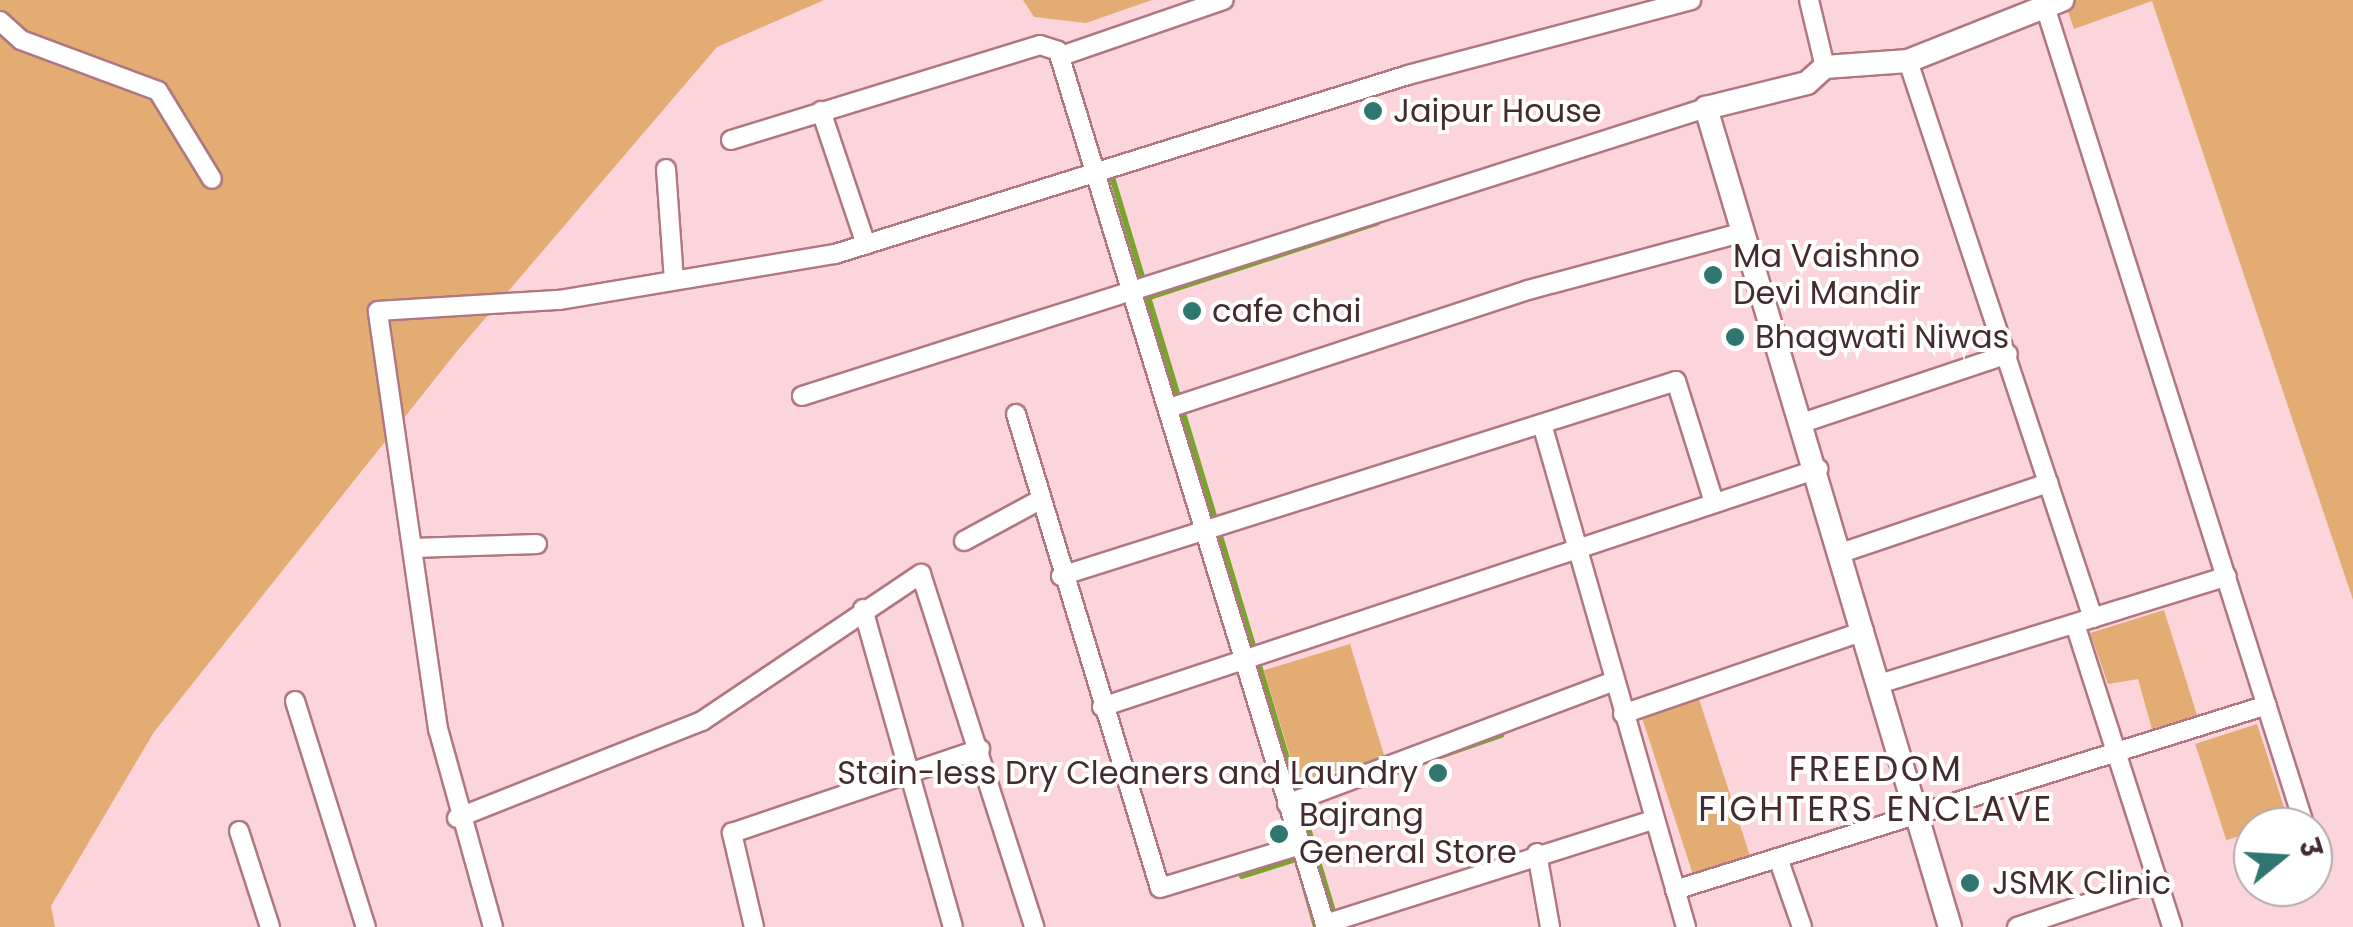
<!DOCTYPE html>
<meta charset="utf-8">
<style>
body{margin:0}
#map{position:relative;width:2353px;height:927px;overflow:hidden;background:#fbd5db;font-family:Poppins,"Noto Sans Devanagari",sans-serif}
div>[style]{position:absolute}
.green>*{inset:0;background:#e2ac72;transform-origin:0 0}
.stream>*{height:6px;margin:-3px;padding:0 3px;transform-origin:3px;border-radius:3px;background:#7ba42e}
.roads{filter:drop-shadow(2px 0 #b07782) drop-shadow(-2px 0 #b07782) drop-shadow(0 2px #b07782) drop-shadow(0 -2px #b07782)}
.minor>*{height:18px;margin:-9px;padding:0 9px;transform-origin:9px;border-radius:9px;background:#fff}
.tertiary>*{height:22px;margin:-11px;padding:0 11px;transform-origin:11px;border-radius:11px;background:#fff}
.dots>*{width:28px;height:28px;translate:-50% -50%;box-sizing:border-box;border:5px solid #fff;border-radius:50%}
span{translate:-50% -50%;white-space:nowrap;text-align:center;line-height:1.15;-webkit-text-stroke:8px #fff;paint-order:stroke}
.poi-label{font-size:32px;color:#432b2f}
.left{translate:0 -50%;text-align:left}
.right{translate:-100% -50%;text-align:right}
.neighbourhood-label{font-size:35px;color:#432b2f;letter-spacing:2.5px}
.north{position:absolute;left:2233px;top:807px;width:100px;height:100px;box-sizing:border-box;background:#fff;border:2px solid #b4aaac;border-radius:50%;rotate:72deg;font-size:28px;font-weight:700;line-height:40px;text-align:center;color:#432b2f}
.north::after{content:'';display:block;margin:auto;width:35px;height:45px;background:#2e766f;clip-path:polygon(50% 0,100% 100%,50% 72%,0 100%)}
</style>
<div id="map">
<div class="green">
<div style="clip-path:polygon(0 0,824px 0,717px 47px,458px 350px,154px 732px,51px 906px,55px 927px,0 927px)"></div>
<div style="clip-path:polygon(1023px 0,1152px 0,1086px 23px,1034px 17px)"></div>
<div style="clip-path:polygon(2064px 0,2353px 0,2353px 600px,2152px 1px,2074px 29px)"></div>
<div style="clip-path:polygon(2164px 610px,2197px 715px,2152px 729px,2138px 679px,2108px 684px,2090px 633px)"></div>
<div style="left:1350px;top:644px;width:118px;height:90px;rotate:73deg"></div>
<div style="left:1699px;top:699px;width:164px;height:60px;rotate:72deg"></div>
<div style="left:2257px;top:724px;width:101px;height:65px;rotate:72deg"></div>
</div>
<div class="stream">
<div style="left:1112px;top:177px;width:774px;rotate:73.25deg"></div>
<div style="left:1150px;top:297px;width:239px;rotate:-18.1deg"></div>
<div style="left:1417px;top:764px;width:89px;rotate:-19deg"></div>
<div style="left:1300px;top:870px;width:59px;rotate:74.3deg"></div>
<div style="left:1242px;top:876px;width:57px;rotate:-17.5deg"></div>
</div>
<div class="roads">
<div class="minor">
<div style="left:1809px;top:0;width:69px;rotate:76.6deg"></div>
<div style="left:2043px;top:0;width:868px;rotate:72.42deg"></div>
<div style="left:0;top:21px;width:28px;rotate:42deg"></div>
<div style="left:21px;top:40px;width:146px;rotate:20.4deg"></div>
<div style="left:158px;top:91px;width:103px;rotate:58.5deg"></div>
<div style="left:1061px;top:56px;width:172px;rotate:-19deg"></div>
<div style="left:1908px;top:61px;width:587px;rotate:71.63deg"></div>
<div style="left:821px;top:111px;width:141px;rotate:71.4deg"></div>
<div style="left:731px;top:140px;width:323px;rotate:-17.1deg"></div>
<div style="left:1040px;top:45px;width:19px;rotate:18deg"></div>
<div style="left:1058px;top:51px;width:916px;rotate:72.99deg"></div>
<div style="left:666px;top:169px;width:111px;rotate:85.9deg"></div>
<div style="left:802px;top:396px;width:949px;rotate:-17.67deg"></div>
<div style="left:1169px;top:408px;width:378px;rotate:-18.2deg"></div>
<div style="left:1528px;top:290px;width:220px;rotate:-15deg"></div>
<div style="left:1016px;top:414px;width:495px;rotate:73.1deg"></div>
<div style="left:1160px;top:888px;width:147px;rotate:-17deg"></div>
<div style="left:1802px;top:423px;width:217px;rotate:-18.5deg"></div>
<div style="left:1542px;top:424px;width:523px;rotate:74.02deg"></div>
<div style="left:964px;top:541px;width:84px;rotate:-28.4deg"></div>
<div style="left:413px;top:548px;width:124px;rotate:-1.8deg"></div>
<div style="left:1841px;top:553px;width:219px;rotate:-18.7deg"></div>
<div style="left:1061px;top:576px;width:645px;rotate:-17.59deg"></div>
<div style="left:1676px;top:381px;width:127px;rotate:72.6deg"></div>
<div style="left:863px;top:609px;width:330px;rotate:74.2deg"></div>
<div style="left:2075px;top:624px;width:318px;rotate:72.2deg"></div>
<div style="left:1879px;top:684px;width:364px;rotate:-17.2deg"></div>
<div style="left:295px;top:701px;width:237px;rotate:72.6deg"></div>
<div style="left:1102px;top:707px;width:755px;rotate:-18.39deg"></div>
<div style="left:1623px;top:714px;width:255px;rotate:-19deg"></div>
<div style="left:1287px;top:804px;width:349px;rotate:-20.6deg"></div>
<div style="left:457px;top:818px;width:264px;rotate:-21.6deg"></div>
<div style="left:702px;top:721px;width:264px;rotate:-33.9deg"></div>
<div style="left:921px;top:574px;width:371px;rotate:72.2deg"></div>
<div style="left:239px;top:831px;width:101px;rotate:72.1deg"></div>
<div style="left:1537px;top:853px;width:75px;rotate:80deg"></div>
<div style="left:1778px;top:858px;width:73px;rotate:70.8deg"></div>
<div style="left:1675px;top:890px;width:620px;rotate:-17.35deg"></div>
<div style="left:1325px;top:924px;width:343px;rotate:-17.6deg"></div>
<div style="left:493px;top:927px;width:205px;rotate:-105.5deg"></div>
<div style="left:438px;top:729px;width:422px;rotate:-98.2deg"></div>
<div style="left:378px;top:311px;width:182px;rotate:-3.5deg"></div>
<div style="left:560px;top:300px;width:279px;rotate:-9.5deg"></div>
<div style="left:835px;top:254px;width:600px;rotate:-17.35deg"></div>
<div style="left:1408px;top:75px;width:293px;rotate:-14.8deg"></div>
<div style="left:754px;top:927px;width:97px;rotate:-103.2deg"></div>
<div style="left:732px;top:833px;width:262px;rotate:-18.7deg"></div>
<div style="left:2017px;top:927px;width:149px;rotate:-18.4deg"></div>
</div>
<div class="tertiary">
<div style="left:1950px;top:927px;width:855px;rotate:-106.59deg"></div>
<div style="left:1706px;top:108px;width:104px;rotate:-13.9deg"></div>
<div style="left:1807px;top:83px;width:24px;rotate:-42deg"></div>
<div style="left:1825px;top:67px;width:83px;rotate:-4.1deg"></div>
<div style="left:1908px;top:61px;width:166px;rotate:-21.6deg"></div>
</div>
</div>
<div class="dots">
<div style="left:1373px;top:111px;background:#2e766f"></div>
<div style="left:1713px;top:275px;background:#2e766f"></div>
<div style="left:1192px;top:311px;background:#2e766f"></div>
<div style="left:1735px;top:337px;background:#2e766f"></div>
<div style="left:1438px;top:773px;background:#2e766f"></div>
<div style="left:1279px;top:834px;background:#2e766f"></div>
<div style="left:1970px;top:883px;background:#2e766f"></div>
</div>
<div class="poi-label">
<span class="left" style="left:1393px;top:111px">Jaipur House</span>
<span class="left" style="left:1733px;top:275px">Ma Vaishno<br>Devi Mandir</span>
<span class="left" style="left:1212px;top:311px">cafe chai</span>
<span class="left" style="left:1755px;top:337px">Bhagwati Niwas</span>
<span class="right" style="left:1418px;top:773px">Stain-less Dry Cleaners and Laundry</span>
<span class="left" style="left:1299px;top:834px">Bajrang<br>General Store</span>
<span class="left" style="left:1992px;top:883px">JSMK Clinic</span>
</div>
<div class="neighbourhood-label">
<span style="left:1876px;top:789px">FREEDOM<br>FIGHTERS ENCLAVE</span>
</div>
<div class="north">उ</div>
</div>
